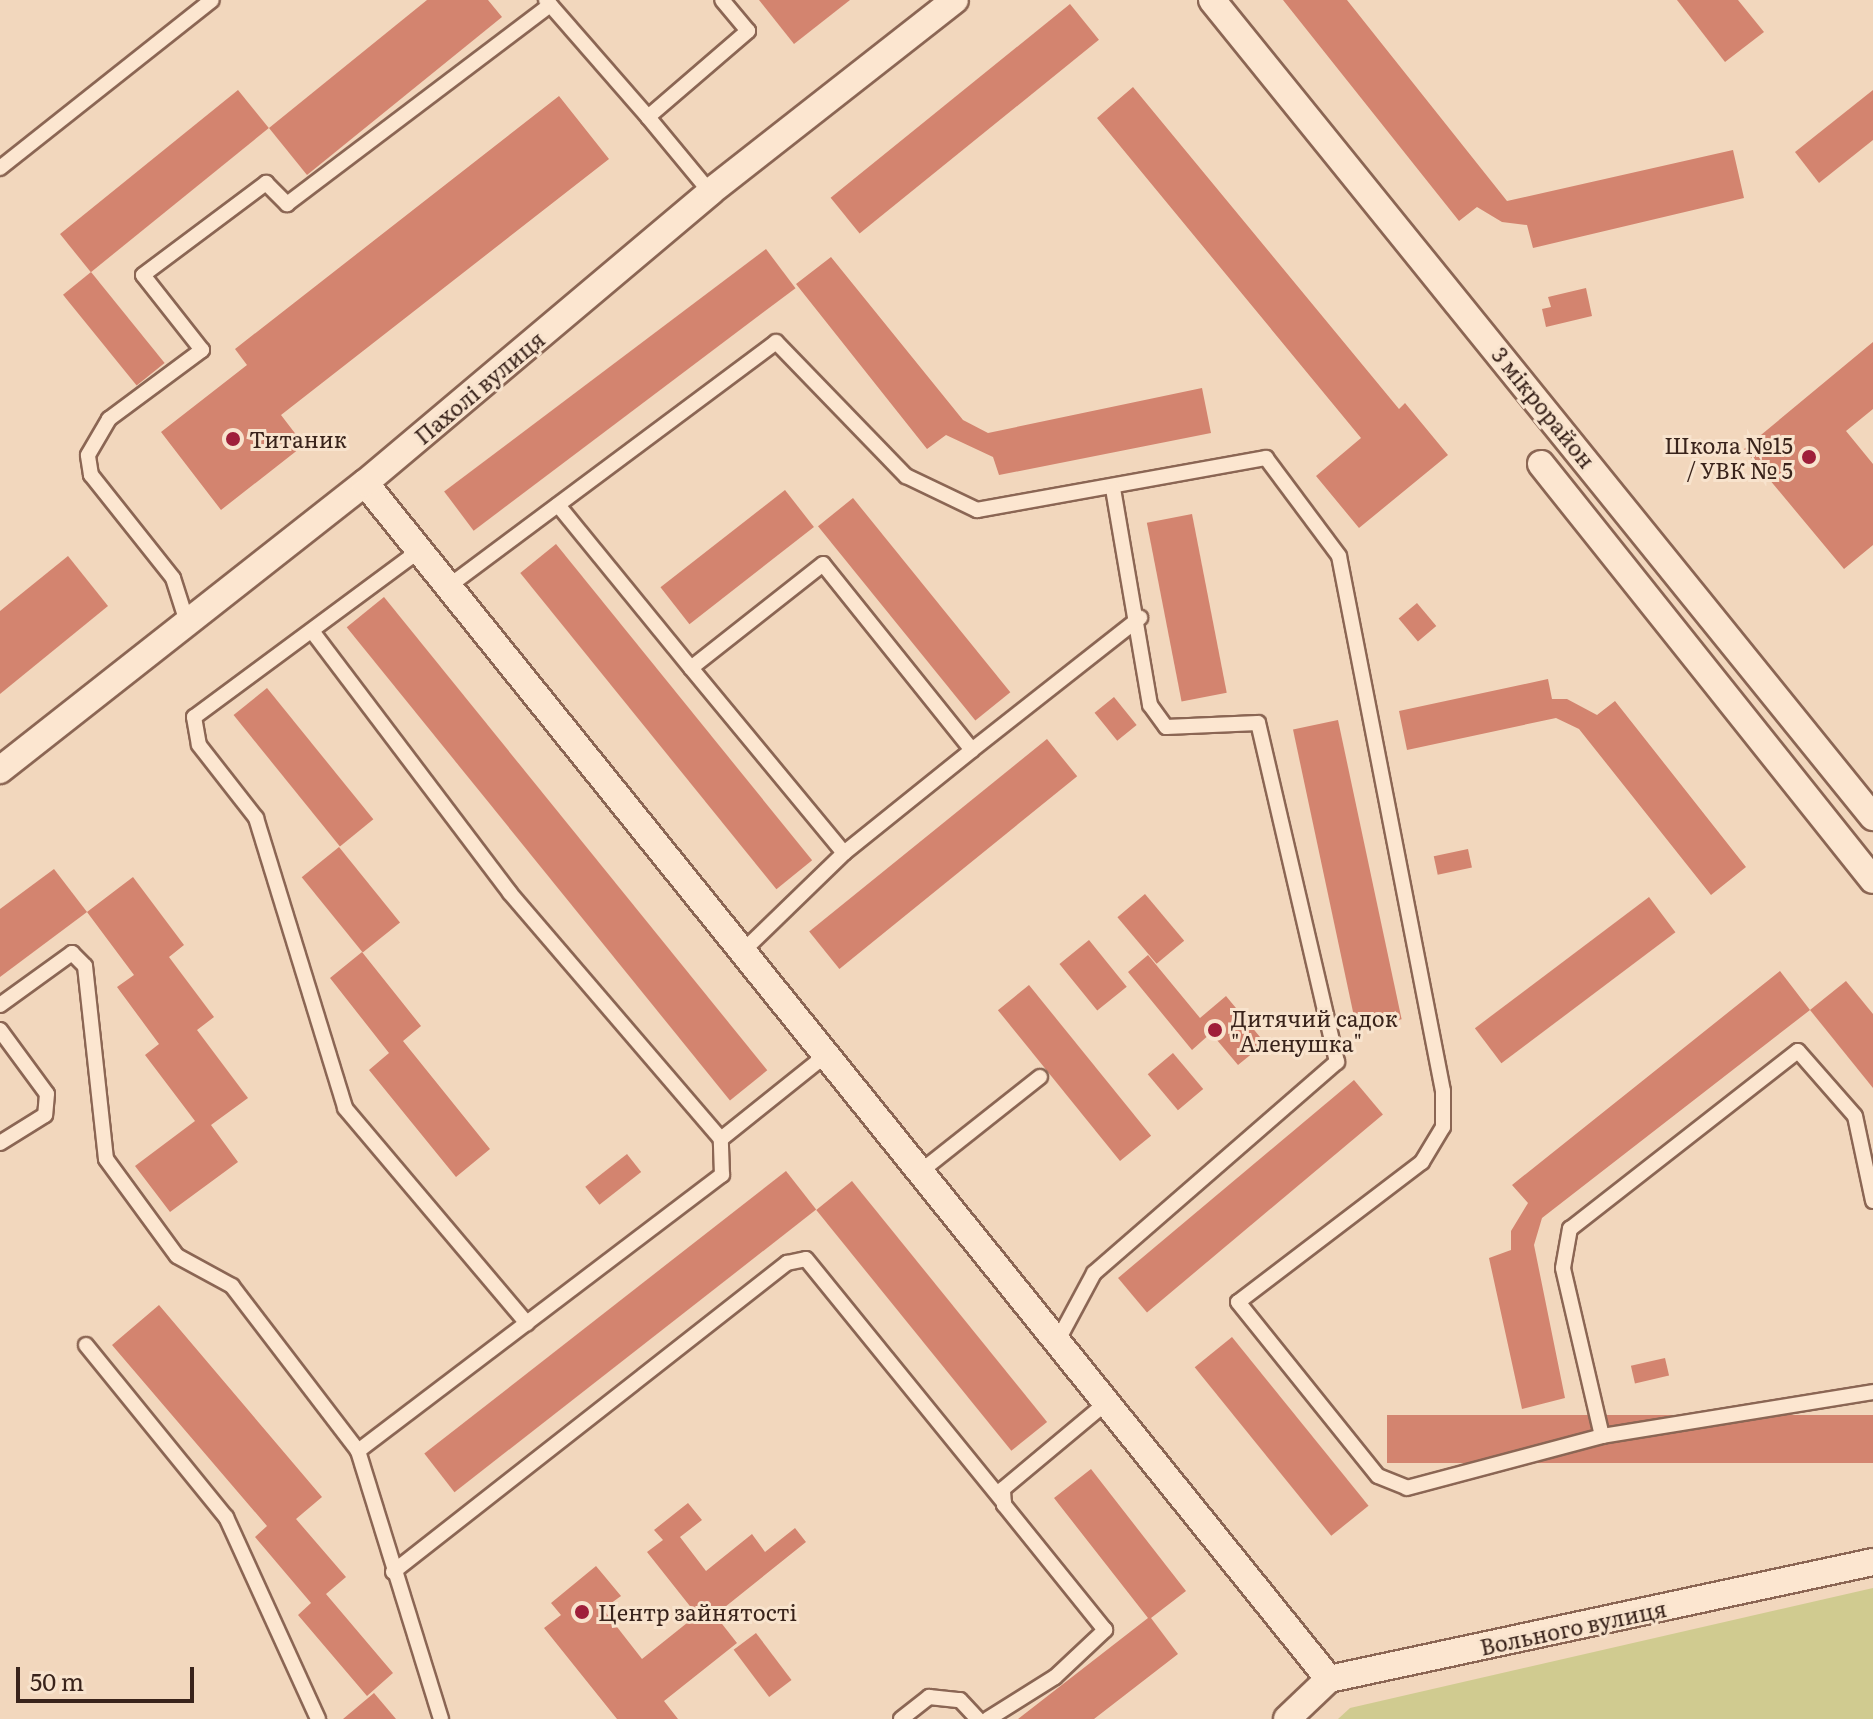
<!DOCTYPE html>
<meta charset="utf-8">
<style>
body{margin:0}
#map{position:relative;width:1873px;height:1719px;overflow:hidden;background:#f2d7bd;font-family:Literata,serif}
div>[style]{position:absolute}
.green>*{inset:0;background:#d0cb90}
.building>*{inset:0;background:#d3846f;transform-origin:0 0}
.roads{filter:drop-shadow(2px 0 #8b6654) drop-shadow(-2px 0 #8b6654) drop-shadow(0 2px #8b6654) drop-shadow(0 -2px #8b6654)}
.lane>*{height:14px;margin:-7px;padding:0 7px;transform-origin:7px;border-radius:7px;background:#fce6d0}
.street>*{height:26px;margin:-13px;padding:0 13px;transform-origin:13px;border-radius:13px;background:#fce6d0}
.dots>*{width:22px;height:22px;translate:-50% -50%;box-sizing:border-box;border:4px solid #f8e3cd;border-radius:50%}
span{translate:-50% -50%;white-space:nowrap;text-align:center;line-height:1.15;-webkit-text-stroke:6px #f8e3cd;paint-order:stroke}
.street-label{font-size:22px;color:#39231b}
.poi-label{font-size:22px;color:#39231b}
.left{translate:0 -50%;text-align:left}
.right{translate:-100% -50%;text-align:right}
.scale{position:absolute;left:16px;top:1667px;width:178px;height:36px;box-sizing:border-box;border:4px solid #39231b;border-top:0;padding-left:10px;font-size:24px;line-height:28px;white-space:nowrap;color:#39231b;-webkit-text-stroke:6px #f8e3cd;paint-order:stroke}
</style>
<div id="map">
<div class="green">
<div style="clip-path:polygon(1873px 1588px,1873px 1719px,1338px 1719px,1350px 1708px)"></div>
</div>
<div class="building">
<div style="clip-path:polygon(427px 0,488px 0,502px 17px,307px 175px,269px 128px)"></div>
<div style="clip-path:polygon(759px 0,850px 0,794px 44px)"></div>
<div style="clip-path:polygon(1283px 0,1347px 0,1507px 201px,1733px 150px,1744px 198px,1533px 248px,1527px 225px,1502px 222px,1477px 207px,1459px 221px)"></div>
<div style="clip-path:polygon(1677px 0,1738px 0,1764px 32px,1725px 62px)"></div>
<div style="left:1070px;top:4px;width:46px;height:308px;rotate:51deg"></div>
<div style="clip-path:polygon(1133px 87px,1399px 409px,1405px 403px,1448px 455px,1359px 528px,1316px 476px,1361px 438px,1097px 118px)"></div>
<div style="left:238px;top:90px;width:49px;height:229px;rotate:51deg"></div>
<div style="clip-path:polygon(1873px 90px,1873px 140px,1819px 183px,1795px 152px)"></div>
<div style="clip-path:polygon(559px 96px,609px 159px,281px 415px,304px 445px,221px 510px,161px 432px,247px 365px,235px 349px)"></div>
<div style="left:766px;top:249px;width:49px;height:403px;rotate:53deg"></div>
<div style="clip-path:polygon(831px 257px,963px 420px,988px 433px,1202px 388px,1211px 433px,999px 475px,993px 457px,946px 435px,927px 449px,796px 284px)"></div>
<div style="left:91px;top:272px;width:117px;height:36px;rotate:51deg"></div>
<div style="clip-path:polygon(1586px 288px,1592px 316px,1546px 327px,1542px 309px,1551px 307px,1548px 297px)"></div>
<div style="clip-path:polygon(1873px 342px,1873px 409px,1846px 431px,1873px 464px,1873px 545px,1844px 569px,1744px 449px)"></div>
<div style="left:785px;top:490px;width:47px;height:158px;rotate:52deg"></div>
<div style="left:853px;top:498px;width:250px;height:45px;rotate:51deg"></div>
<div style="left:1192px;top:514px;width:182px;height:46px;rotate:79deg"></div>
<div style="left:556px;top:544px;width:407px;height:46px;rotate:51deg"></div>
<div style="clip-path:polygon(68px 556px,108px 606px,0 694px,0 611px)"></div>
<div style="left:384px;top:597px;width:609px;height:48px;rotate:51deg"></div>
<div style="left:1417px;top:603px;width:30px;height:24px;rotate:50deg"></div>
<div style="clip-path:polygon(1548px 679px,1552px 699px,1567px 699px,1597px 715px,1615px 701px,1746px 867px,1711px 895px,1579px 729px,1556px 718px,1407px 750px,1399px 711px)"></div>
<div style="left:267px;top:688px;width:169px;height:43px;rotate:51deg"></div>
<div style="left:1114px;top:697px;width:36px;height:25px;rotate:51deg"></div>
<div style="left:1338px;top:720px;width:306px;height:46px;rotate:78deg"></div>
<div style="left:1047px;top:739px;width:48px;height:306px;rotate:51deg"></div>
<div style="left:339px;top:847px;width:97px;height:48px;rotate:51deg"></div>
<div style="left:1468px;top:849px;width:19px;height:35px;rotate:78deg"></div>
<div style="clip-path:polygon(54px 869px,87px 912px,0 977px,0 909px)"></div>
<div style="clip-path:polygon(133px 877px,184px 945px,169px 957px,214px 1017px,197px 1030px,248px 1098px,211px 1125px,238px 1162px,170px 1212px,135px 1166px,195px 1121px,145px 1055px,159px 1044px,117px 987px,134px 975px,87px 912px)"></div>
<div style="left:1145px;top:894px;width:61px;height:36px;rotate:50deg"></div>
<div style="left:1649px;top:897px;width:44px;height:218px;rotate:53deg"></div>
<div style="left:1089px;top:940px;width:60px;height:38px;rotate:51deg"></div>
<div style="clip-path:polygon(362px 952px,421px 1026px,403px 1041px,490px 1149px,456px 1177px,369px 1070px,389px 1053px,330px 978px)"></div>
<div style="clip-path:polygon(1148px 955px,1200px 1018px,1226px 996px,1265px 1043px,1238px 1065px,1211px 1033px,1192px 1050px,1128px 972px)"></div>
<div style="clip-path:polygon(1780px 971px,1810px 1010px,1542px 1218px,1534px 1245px,1565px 1398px,1522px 1409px,1489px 1258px,1511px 1250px,1511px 1231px,1528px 1203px,1512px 1185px)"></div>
<div style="clip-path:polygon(1846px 981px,1873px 1014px,1873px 1088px,1810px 1010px)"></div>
<div style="left:1029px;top:985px;width:194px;height:40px;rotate:51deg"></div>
<div style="left:1173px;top:1053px;width:47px;height:33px;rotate:50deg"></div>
<div style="left:1354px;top:1080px;width:45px;height:308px;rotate:50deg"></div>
<div style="left:627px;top:1154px;width:23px;height:53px;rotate:52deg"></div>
<div style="left:786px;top:1171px;width:49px;height:459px;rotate:52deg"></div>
<div style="left:852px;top:1181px;width:310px;height:46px;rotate:51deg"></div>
<div style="clip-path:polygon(159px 1305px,322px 1497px,296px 1519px,346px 1577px,326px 1594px,393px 1673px,367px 1696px,298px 1615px,311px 1603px,255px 1537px,267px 1526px,112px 1345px)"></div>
<div style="left:1232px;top:1337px;width:217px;height:48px;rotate:51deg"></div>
<div style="left:1665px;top:1358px;width:18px;height:35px;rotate:77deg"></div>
<div style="left:1873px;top:1415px;width:48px;height:486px;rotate:90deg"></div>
<div style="clip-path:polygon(1091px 1469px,1186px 1591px,1151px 1618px,1178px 1654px,1094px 1719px,1018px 1719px,1148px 1618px,1054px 1498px)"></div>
<div style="clip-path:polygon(688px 1503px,702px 1520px,680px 1537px,706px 1571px,752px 1534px,765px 1552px,795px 1528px,806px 1542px,715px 1615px,737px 1643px,664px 1701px,678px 1719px,617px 1719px,544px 1628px,561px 1615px,551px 1603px,596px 1566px,621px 1596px,603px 1609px,642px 1659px,697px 1615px,647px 1552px,663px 1540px,654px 1530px)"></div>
<div style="left:756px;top:1633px;width:59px;height:28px;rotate:53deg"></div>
<div style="clip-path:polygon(374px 1693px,396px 1719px,343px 1719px)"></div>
</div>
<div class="roads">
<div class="lane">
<div style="left:546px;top:0;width:155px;rotate:48.9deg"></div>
<div style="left:0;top:168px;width:270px;rotate:-38.4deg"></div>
<div style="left:710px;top:192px;width:97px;rotate:-129.6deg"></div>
<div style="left:648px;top:117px;width:132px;rotate:-40.7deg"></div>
<div style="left:748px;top:31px;width:40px;rotate:-130deg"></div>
<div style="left:558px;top:505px;width:210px;rotate:50.8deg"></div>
<div style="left:691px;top:668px;width:240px;rotate:50.4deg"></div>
<div style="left:844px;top:853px;width:164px;rotate:-38.8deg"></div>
<div style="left:972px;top:750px;width:238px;rotate:-128.7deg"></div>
<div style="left:823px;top:564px;width:168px;rotate:141.8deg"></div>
<div style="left:420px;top:550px;width:281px;rotate:143.5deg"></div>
<div style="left:194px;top:717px;width:28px;rotate:80deg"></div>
<div style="left:199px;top:745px;width:93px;rotate:52deg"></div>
<div style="left:256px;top:818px;width:303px;rotate:72.9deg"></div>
<div style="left:345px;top:1108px;width:282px;rotate:49.8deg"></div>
<div style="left:449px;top:586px;width:408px;rotate:-36.7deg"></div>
<div style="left:776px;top:342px;width:187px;rotate:45.9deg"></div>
<div style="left:906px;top:476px;width:79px;rotate:25.6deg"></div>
<div style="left:977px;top:510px;width:294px;rotate:-10.2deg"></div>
<div style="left:1266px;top:458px;width:122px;rotate:53.3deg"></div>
<div style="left:1339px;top:556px;width:545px;rotate:79deg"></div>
<div style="left:1443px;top:1091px;width:36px;rotate:90deg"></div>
<div style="left:1443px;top:1127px;width:41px;rotate:121deg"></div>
<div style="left:1422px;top:1162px;width:231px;rotate:142.7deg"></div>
<div style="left:1238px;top:1302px;width:223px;rotate:51.2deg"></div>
<div style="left:1378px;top:1476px;width:31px;rotate:22deg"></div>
<div style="left:1407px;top:1488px;width:202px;rotate:-14.9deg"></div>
<div style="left:1602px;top:1436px;width:275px;rotate:-9.2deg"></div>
<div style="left:187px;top:622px;width:46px;rotate:-107.7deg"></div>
<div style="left:173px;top:578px;width:132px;rotate:-128.5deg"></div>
<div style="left:91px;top:475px;width:20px;rotate:-99deg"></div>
<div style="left:88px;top:455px;width:42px;rotate:-59.7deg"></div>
<div style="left:109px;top:419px;width:116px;rotate:-36.6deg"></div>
<div style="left:202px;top:350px;width:95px;rotate:-128.2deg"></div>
<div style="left:143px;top:275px;width:154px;rotate:-36.8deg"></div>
<div style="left:266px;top:183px;width:30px;rotate:45deg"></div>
<div style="left:287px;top:204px;width:330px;rotate:-37.1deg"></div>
<div style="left:312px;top:631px;width:328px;rotate:52.9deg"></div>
<div style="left:510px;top:893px;width:324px;rotate:49.4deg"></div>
<div style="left:972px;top:750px;width:214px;rotate:-38.2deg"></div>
<div style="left:743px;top:951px;width:141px;rotate:-44.1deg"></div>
<div style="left:0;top:1005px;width:89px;rotate:-35.8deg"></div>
<div style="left:72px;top:953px;width:18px;rotate:45deg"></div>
<div style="left:85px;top:966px;width:194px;rotate:83.8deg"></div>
<div style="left:106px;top:1159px;width:120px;rotate:53.8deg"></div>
<div style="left:177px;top:1256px;width:63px;rotate:28.6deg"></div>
<div style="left:232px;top:1286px;width:208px;rotate:52.6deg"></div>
<div style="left:0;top:1030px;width:79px;rotate:53.7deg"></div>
<div style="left:47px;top:1094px;width:21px;rotate:95deg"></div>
<div style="left:45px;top:1115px;width:53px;rotate:148.1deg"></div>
<div style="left:920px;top:1172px;width:153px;rotate:-38.4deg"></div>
<div style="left:1057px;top:1342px;width:78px;rotate:-61.8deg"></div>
<div style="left:1094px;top:1273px;width:322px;rotate:-41deg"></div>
<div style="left:1337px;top:1062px;width:348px;rotate:-103.1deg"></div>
<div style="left:1258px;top:723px;width:92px;rotate:177.5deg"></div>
<div style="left:1166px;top:727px;width:27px;rotate:-126deg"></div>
<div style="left:1150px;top:705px;width:220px;rotate:-99.7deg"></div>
<div style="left:86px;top:1345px;width:222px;rotate:50.9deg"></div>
<div style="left:226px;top:1517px;width:222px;rotate:65.5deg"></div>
<div style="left:1602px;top:1436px;width:172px;rotate:-103.1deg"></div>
<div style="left:1563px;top:1268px;width:40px;rotate:-80deg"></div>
<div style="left:1570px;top:1229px;width:289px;rotate:-38deg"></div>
<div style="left:1798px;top:1051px;width:86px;rotate:48.8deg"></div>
<div style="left:1855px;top:1116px;width:87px;rotate:78deg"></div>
<div style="left:393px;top:1572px;width:501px;rotate:-38.11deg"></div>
<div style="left:787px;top:1263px;width:19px;rotate:-12deg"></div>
<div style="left:806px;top:1259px;width:314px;rotate:50.9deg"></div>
<div style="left:441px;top:1719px;width:281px;rotate:-107.2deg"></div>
<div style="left:358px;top:1451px;width:457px;rotate:-37.2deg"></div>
<div style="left:722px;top:1175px;width:36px;rotate:-92deg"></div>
<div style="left:721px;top:1139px;width:134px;rotate:-38.7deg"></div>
<div style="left:901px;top:1719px;width:36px;rotate:-38deg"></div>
<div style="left:929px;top:1697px;width:31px;rotate:6deg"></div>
<div style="left:960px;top:1700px;width:26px;rotate:47deg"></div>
<div style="left:988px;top:1719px;width:79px;rotate:-32.1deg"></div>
<div style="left:1055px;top:1677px;width:69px;rotate:-43.2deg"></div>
<div style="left:1105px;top:1630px;width:161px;rotate:-128.9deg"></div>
<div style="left:1004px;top:1505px;width:16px;rotate:-94deg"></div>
<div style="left:1003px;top:1489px;width:134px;rotate:-39.9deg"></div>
</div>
<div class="street">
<div style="left:1212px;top:0;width:1051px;rotate:51.03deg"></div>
<div style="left:1541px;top:464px;width:532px;rotate:51.41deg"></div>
<div style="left:365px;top:483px;width:1536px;rotate:51.13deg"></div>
<div style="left:0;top:770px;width:464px;rotate:-38.2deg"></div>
<div style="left:365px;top:483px;width:451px;rotate:-40.1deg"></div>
<div style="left:710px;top:192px;width:311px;rotate:-38.1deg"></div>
<div style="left:1287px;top:1719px;width:58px;rotate:-43.6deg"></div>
<div style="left:1329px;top:1679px;width:556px;rotate:-12.14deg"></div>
</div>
</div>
<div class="dots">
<div style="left:233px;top:439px;background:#9f1f3a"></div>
<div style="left:1809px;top:457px;background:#9f1f3a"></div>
<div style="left:1215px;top:1030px;background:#9f1f3a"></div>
<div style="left:582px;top:1612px;background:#9f1f3a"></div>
</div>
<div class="street-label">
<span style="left:479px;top:387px;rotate:-40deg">Пахолі вулиця</span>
<span style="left:1544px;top:407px;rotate:51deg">3 мікрорайон</span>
<span style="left:1573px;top:1627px;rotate:-12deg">Вольного вулиця</span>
</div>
<div class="poi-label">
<span class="left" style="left:249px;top:439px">Титаник</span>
<span class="right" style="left:1793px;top:457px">Школа №15<br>/ УВК № 5</span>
<span class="left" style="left:1231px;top:1030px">Дитячий садок<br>"Аленушка"</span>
<span class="left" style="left:598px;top:1612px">Центр зайнятості</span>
</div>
<div class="scale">50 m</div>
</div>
